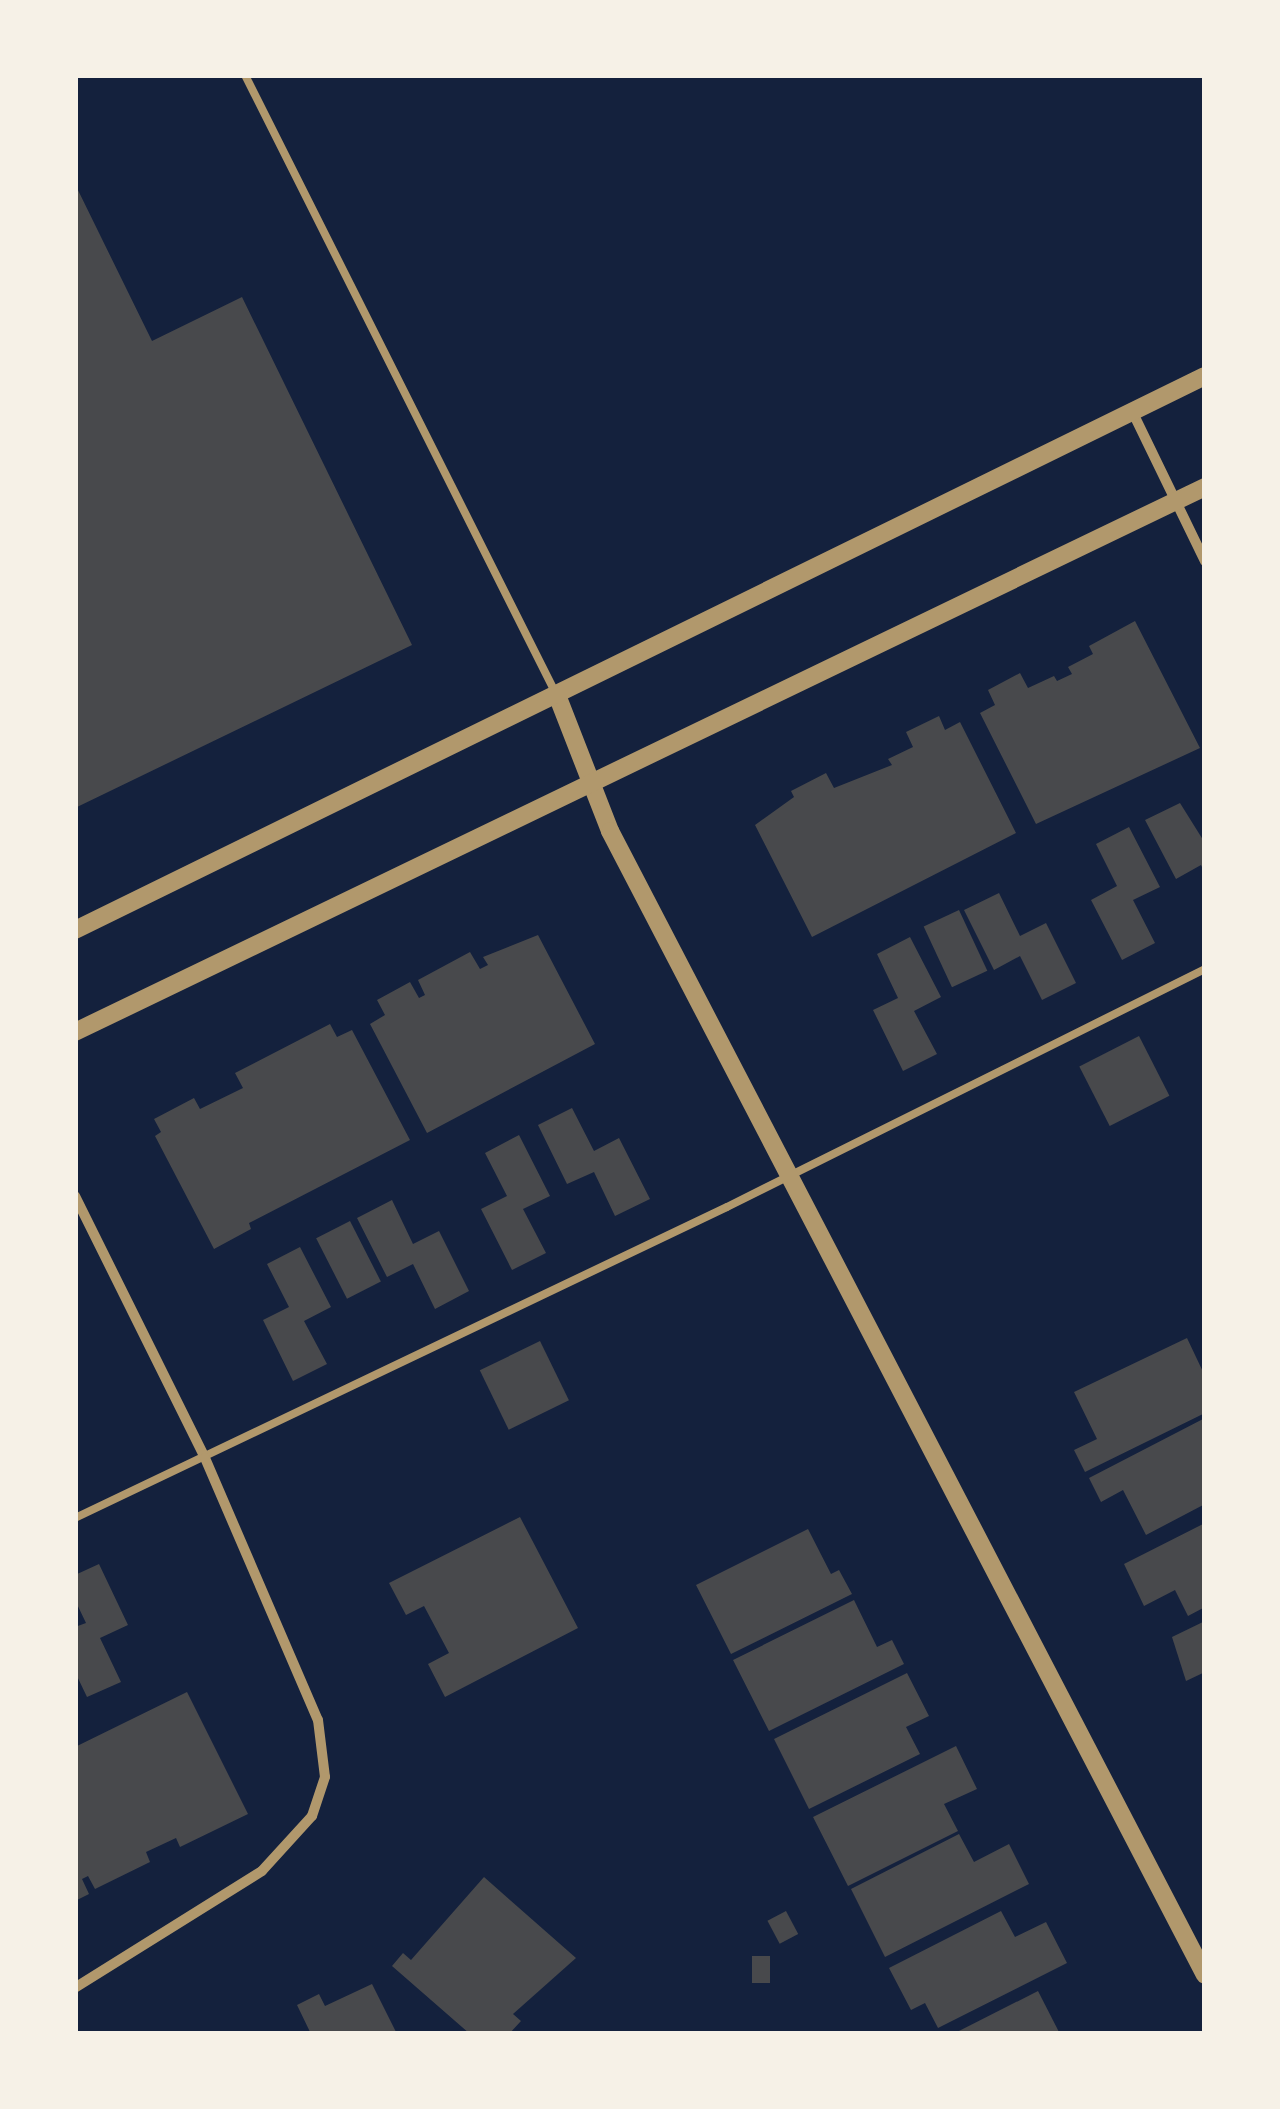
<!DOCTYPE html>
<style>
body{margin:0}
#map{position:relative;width:1280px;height:2109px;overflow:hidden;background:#14213d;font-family:"Roboto Serif",serif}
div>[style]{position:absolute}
.building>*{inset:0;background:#48494c;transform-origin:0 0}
.service>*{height:8px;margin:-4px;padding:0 4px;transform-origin:4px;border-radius:4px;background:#b1986c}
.minor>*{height:10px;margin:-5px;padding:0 5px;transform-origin:5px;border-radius:5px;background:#b1986c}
.tertiary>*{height:18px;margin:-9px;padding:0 9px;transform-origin:9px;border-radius:9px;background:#b1986c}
span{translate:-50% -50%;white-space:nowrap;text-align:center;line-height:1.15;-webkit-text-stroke:8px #f6f1e7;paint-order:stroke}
.frame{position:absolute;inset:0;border:78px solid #f6f1e7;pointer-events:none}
</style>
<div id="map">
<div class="building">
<div style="clip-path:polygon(75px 184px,152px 341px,242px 297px,412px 645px,75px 808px)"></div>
<div style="clip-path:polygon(1135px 621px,1200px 748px,1036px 824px,980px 713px,995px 705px,988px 690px,1020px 673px,1028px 688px,1054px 676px,1057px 681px,1072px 674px,1068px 667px,1093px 654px,1089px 646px)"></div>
<div style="clip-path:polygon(939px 716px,945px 730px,960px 722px,1016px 833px,812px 937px,755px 825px,794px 797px,791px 791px,826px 773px,834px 788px,892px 765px,888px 759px,913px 747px,906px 732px)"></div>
<div style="clip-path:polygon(1180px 803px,1205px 843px,1205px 873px,1201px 865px,1176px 879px,1145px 820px)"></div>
<div style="clip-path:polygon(1129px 827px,1160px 887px,1133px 900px,1155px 943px,1122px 960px,1091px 900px,1117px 886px,1096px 844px)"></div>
<div style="clip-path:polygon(999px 893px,1020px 936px,1046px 923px,1076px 983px,1042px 1000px,1020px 956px,994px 970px,964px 910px)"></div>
<div style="left:959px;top:910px;width:67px;height:39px;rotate:65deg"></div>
<div style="clip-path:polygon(538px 935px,595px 1044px,427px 1133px,370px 1024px,385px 1015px,377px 1000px,410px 982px,419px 998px,425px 995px,418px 980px,470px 952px,480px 969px,488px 965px,483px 957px)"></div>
<div style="clip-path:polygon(910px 937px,941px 997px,914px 1011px,937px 1054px,903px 1071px,873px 1010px,898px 998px,877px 954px)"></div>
<div style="clip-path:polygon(330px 1024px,337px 1037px,352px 1030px,410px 1140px,249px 1223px,251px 1229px,214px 1249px,155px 1136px,161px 1132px,154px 1119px,194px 1098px,200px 1109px,243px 1088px,235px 1073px)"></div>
<div style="left:1139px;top:1036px;width:67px;height:67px;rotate:63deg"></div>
<div style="clip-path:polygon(572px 1108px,594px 1151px,619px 1138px,650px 1199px,615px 1216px,594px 1172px,567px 1184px,538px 1125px)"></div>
<div style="clip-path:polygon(519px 1135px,550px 1196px,523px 1209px,546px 1253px,512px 1270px,481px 1209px,507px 1196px,485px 1153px)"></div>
<div style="clip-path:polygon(392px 1200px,413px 1244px,439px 1231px,469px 1291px,435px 1309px,413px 1264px,387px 1277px,357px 1218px)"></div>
<div style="left:350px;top:1221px;width:68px;height:38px;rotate:63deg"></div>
<div style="clip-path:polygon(300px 1247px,331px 1307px,304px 1321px,327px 1364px,293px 1381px,263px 1320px,289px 1307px,267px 1264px)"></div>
<div style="clip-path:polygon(1187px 1338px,1205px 1376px,1205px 1413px,1085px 1472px,1074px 1450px,1097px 1439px,1074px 1392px)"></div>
<div style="left:540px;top:1341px;width:66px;height:67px;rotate:64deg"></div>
<div style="clip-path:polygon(1203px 1419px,1205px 1504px,1146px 1535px,1123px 1490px,1101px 1502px,1089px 1478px)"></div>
<div style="clip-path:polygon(520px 1517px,578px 1628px,445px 1697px,428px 1664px,449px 1653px,424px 1606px,406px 1615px,389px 1583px)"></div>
<div style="clip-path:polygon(1205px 1523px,1205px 1607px,1188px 1616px,1175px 1590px,1144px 1606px,1124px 1564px)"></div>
<div style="clip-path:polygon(808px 1529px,831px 1574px,839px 1570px,852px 1594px,731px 1654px,696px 1585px)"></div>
<div style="clip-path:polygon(99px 1564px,128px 1625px,100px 1638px,121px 1682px,87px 1697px,75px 1672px,75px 1627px,86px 1623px,75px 1600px,75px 1575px)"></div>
<div style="clip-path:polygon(854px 1600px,877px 1647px,892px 1640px,904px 1664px,769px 1731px,733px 1660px)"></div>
<div style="clip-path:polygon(1205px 1621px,1205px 1672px,1186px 1681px,1172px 1637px)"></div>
<div style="clip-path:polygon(907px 1673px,929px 1716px,906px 1727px,920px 1754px,809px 1809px,774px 1739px)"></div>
<div style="clip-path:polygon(187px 1692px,248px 1814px,180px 1847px,176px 1838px,146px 1852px,150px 1862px,95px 1889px,88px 1876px,82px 1879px,89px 1894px,75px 1901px,75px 1747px)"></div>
<div style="clip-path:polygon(956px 1746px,977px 1789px,944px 1804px,958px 1831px,848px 1886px,813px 1817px)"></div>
<div style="clip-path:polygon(959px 1834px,974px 1862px,1009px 1844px,1029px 1884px,885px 1957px,851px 1889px)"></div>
<div style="clip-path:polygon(484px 1877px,576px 1958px,513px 2014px,521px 2021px,509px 2034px,470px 2034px,392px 1966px,403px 1953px,411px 1960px)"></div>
<div style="left:786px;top:1911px;width:26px;height:21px;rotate:62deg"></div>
<div style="clip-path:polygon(1001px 1911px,1015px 1937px,1046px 1922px,1067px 1963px,938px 2028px,925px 2003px,911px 2010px,889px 1968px)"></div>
<div style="left:752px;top:1956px;width:18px;height:27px"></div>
<div style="clip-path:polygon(372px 1984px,397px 2034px,311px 2034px,297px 2005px,319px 1994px,325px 2006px)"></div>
<div style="clip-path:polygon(1038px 1991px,1060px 2034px,953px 2034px)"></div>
</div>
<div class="service">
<div style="left:245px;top:75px;width:690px;rotate:63.32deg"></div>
<div style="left:75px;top:1518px;width:722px;rotate:-25.5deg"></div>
<div style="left:727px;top:1207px;width:534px;rotate:-26.47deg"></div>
</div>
<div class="minor">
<div style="left:1133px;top:413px;width:165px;rotate:64.1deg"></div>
<div style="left:75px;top:1196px;width:292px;rotate:63.6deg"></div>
<div style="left:205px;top:1458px;width:285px;rotate:66.7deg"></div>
<div style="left:318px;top:1720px;width:57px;rotate:83deg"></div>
<div style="left:325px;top:1777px;width:41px;rotate:108.4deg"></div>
<div style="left:312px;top:1816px;width:74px;rotate:132.3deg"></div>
<div style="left:262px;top:1871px;width:221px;rotate:148deg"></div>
</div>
<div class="tertiary">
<div style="left:557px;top:695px;width:146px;rotate:68.7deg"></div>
<div style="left:610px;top:831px;width:1289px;rotate:62.52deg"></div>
<div style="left:75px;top:930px;width:1258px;rotate:-26.12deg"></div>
<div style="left:75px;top:1032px;width:1255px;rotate:-25.75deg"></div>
</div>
<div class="frame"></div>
</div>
